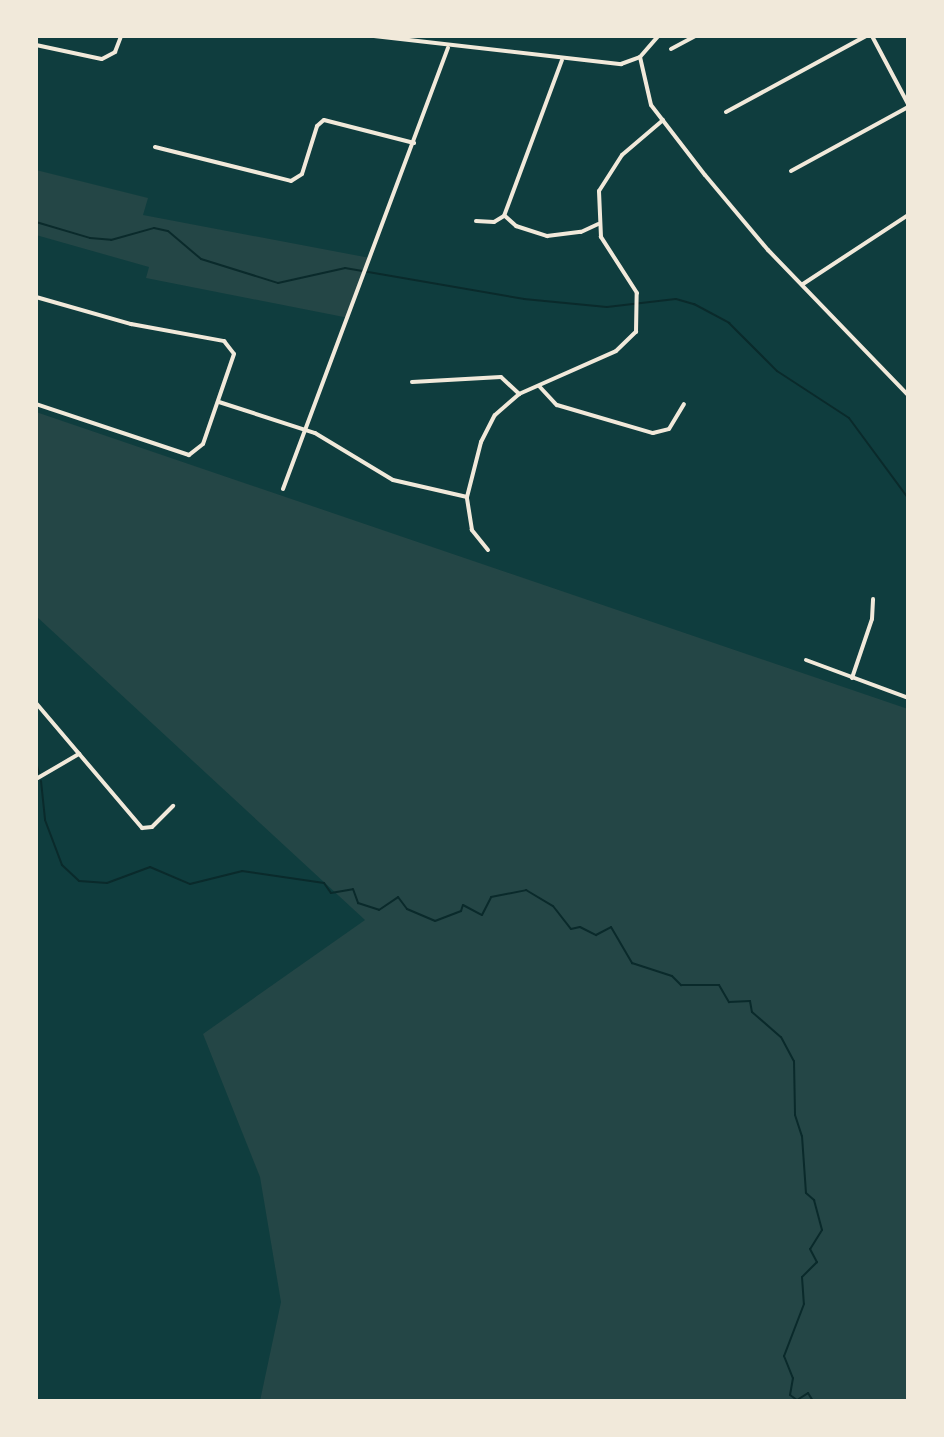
<!DOCTYPE html>
<style>
body{margin:0}
#map{position:relative;width:944px;height:1437px;overflow:hidden;background:#0f3d3e;font-family:Georgia,serif}
div>[style]{position:absolute}
.green>*{inset:0;background:#244646}
.stream>*{height:2px;margin:-1px;padding:0 1px;transform-origin:1px;border-radius:1px;background:#0a2a2b}
.minor>*{height:4px;margin:-2px;padding:0 2px;transform-origin:2px;border-radius:2px;background:#f1e9da}
span{translate:-50% -50%;white-space:nowrap;text-align:center;line-height:1.15;-webkit-text-stroke:6px #f1e9da;paint-order:stroke}
.frame{position:absolute;inset:0;border:38px solid #f1e9da;pointer-events:none}
</style>
<div id="map">
<div class="green">
<div style="clip-path:polygon(36px 170px,148px 198px,143px 215px,370px 258px,349px 318px,146px 278px,149px 267px,36px 235px)"></div>
<div style="clip-path:polygon(36px 412px,908px 709px,908px 1401px,260px 1401px,281px 1302px,260px 1177px,203px 1034px,365px 920px,36px 616px)"></div>
</div>
<div class="stream">
<div style="left:36px;top:222px;width:56px;rotate:16.5deg"></div>
<div style="left:90px;top:238px;width:21px;rotate:5deg"></div>
<div style="left:111px;top:240px;width:45px;rotate:-15.6deg"></div>
<div style="left:154px;top:228px;width:14px;rotate:12deg"></div>
<div style="left:168px;top:231px;width:43px;rotate:40.3deg"></div>
<div style="left:201px;top:259px;width:81px;rotate:17.3deg"></div>
<div style="left:278px;top:283px;width:69px;rotate:-12.6deg"></div>
<div style="left:345px;top:268px;width:182px;rotate:9.8deg"></div>
<div style="left:524px;top:299px;width:83px;rotate:5.5deg"></div>
<div style="left:607px;top:307px;width:69px;rotate:-6.6deg"></div>
<div style="left:676px;top:299px;width:19px;rotate:16deg"></div>
<div style="left:694px;top:304px;width:40px;rotate:28deg"></div>
<div style="left:729px;top:323px;width:68px;rotate:45deg"></div>
<div style="left:777px;top:371px;width:86px;rotate:33.1deg"></div>
<div style="left:849px;top:418px;width:99px;rotate:53.6deg"></div>
<div style="left:36px;top:762px;width:11px;rotate:75deg"></div>
<div style="left:41px;top:781px;width:39px;rotate:84deg"></div>
<div style="left:45px;top:820px;width:48px;rotate:69.3deg"></div>
<div style="left:62px;top:865px;width:23px;rotate:43deg"></div>
<div style="left:79px;top:881px;width:28px;rotate:4deg"></div>
<div style="left:107px;top:883px;width:46px;rotate:-20.4deg"></div>
<div style="left:150px;top:867px;width:43px;rotate:23deg"></div>
<div style="left:190px;top:884px;width:54px;rotate:-14deg"></div>
<div style="left:242px;top:871px;width:83px;rotate:8.3deg"></div>
<div style="left:324px;top:883px;width:12px;rotate:55deg"></div>
<div style="left:331px;top:893px;width:22px;rotate:-10deg"></div>
<div style="left:353px;top:889px;width:15px;rotate:70deg"></div>
<div style="left:358px;top:903px;width:22px;rotate:18deg"></div>
<div style="left:379px;top:910px;width:23px;rotate:-34deg"></div>
<div style="left:398px;top:897px;width:15px;rotate:53deg"></div>
<div style="left:407px;top:909px;width:30px;rotate:23deg"></div>
<div style="left:435px;top:921px;width:28px;rotate:-21deg"></div>
<div style="left:461px;top:911px;width:6px;rotate:-72deg"></div>
<div style="left:463px;top:905px;width:21px;rotate:28deg"></div>
<div style="left:482px;top:915px;width:20px;rotate:-63deg"></div>
<div style="left:491px;top:897px;width:36px;rotate:-11deg"></div>
<div style="left:526px;top:890px;width:31px;rotate:31deg"></div>
<div style="left:553px;top:906px;width:29px;rotate:52deg"></div>
<div style="left:571px;top:929px;width:9px;rotate:-13deg"></div>
<div style="left:580px;top:927px;width:18px;rotate:27deg"></div>
<div style="left:596px;top:935px;width:17px;rotate:-28deg"></div>
<div style="left:611px;top:927px;width:42px;rotate:59.7deg"></div>
<div style="left:632px;top:963px;width:42px;rotate:18deg"></div>
<div style="left:672px;top:976px;width:13px;rotate:45deg"></div>
<div style="left:681px;top:985px;width:38px"></div>
<div style="left:719px;top:985px;width:20px;rotate:60deg"></div>
<div style="left:729px;top:1002px;width:21px;rotate:-3deg"></div>
<div style="left:750px;top:1001px;width:11px;rotate:80deg"></div>
<div style="left:752px;top:1012px;width:38px;rotate:41deg"></div>
<div style="left:781px;top:1037px;width:27px;rotate:62deg"></div>
<div style="left:794px;top:1061px;width:54px;rotate:88.9deg"></div>
<div style="left:795px;top:1115px;width:22px;rotate:72deg"></div>
<div style="left:802px;top:1136px;width:57px;rotate:86deg"></div>
<div style="left:806px;top:1193px;width:11px;rotate:41deg"></div>
<div style="left:814px;top:1200px;width:31px;rotate:75deg"></div>
<div style="left:822px;top:1230px;width:22px;rotate:122deg"></div>
<div style="left:810px;top:1249px;width:15px;rotate:62deg"></div>
<div style="left:817px;top:1262px;width:21px;rotate:135deg"></div>
<div style="left:802px;top:1277px;width:27px;rotate:86deg"></div>
<div style="left:804px;top:1304px;width:56px;rotate:111deg"></div>
<div style="left:784px;top:1356px;width:24px;rotate:68deg"></div>
<div style="left:793px;top:1378px;width:17px;rotate:100deg"></div>
<div style="left:790px;top:1395px;width:9px;rotate:36deg"></div>
<div style="left:797px;top:1400px;width:13px;rotate:-32deg"></div>
<div style="left:808px;top:1393px;width:9px;rotate:58deg"></div>
</div>
<div class="minor">
<div style="left:374px;top:36px;width:249px;rotate:6.5deg"></div>
<div style="left:621px;top:64px;width:20px;rotate:-20deg"></div>
<div style="left:640px;top:57px;width:28px;rotate:-49deg"></div>
<div style="left:872px;top:36px;width:77px;rotate:62.1deg"></div>
<div style="left:36px;top:45px;width:67px;rotate:12deg"></div>
<div style="left:102px;top:59px;width:15px;rotate:-28deg"></div>
<div style="left:115px;top:52px;width:17px;rotate:-69deg"></div>
<div style="left:671px;top:49px;width:27px;rotate:-28deg"></div>
<div style="left:640px;top:57px;width:49px;rotate:77.1deg"></div>
<div style="left:651px;top:105px;width:88px;rotate:52.4deg"></div>
<div style="left:705px;top:175px;width:98px;rotate:50deg"></div>
<div style="left:768px;top:250px;width:202px;rotate:46deg"></div>
<div style="left:726px;top:112px;width:159px;rotate:-28.5deg"></div>
<div style="left:155px;top:147px;width:140px;rotate:14deg"></div>
<div style="left:291px;top:181px;width:13px;rotate:-32deg"></div>
<div style="left:302px;top:174px;width:50px;rotate:-72.6deg"></div>
<div style="left:317px;top:126px;width:9px;rotate:-41deg"></div>
<div style="left:324px;top:120px;width:93px;rotate:14.3deg"></div>
<div style="left:791px;top:171px;width:133px;rotate:-28.7deg"></div>
<div style="left:505px;top:216px;width:15px;rotate:42deg"></div>
<div style="left:516px;top:226px;width:33px;rotate:18deg"></div>
<div style="left:547px;top:236px;width:34px;rotate:-7deg"></div>
<div style="left:581px;top:232px;width:19px;rotate:-25deg"></div>
<div style="left:476px;top:221px;width:18px;rotate:3deg"></div>
<div style="left:494px;top:222px;width:12px;rotate:-31deg"></div>
<div style="left:504px;top:216px;width:166px;rotate:-69.6deg"></div>
<div style="left:803px;top:284px;width:126px;rotate:-33.3deg"></div>
<div style="left:36px;top:297px;width:99px;rotate:15.9deg"></div>
<div style="left:131px;top:324px;width:95px;rotate:10.4deg"></div>
<div style="left:224px;top:341px;width:16px;rotate:52deg"></div>
<div style="left:234px;top:354px;width:95px;rotate:109deg"></div>
<div style="left:203px;top:444px;width:18px;rotate:142deg"></div>
<div style="left:189px;top:455px;width:161px;rotate:-161.6deg"></div>
<div style="left:412px;top:382px;width:89px;rotate:-3.2deg"></div>
<div style="left:501px;top:377px;width:25px;rotate:43deg"></div>
<div style="left:539px;top:386px;width:26px;rotate:47deg"></div>
<div style="left:557px;top:405px;width:100px;rotate:16.3deg"></div>
<div style="left:653px;top:433px;width:16px;rotate:-14deg"></div>
<div style="left:669px;top:429px;width:29px;rotate:-59deg"></div>
<div style="left:219px;top:402px;width:101px;rotate:17.9deg"></div>
<div style="left:315px;top:433px;width:91px;rotate:31.1deg"></div>
<div style="left:393px;top:480px;width:76px;rotate:12.9deg"></div>
<div style="left:283px;top:489px;width:471px;rotate:-69.5deg"></div>
<div style="left:488px;top:550px;width:26px;rotate:-129deg"></div>
<div style="left:472px;top:530px;width:33px;rotate:-99deg"></div>
<div style="left:467px;top:497px;width:57px;rotate:-75.7deg"></div>
<div style="left:481px;top:442px;width:30px;rotate:-63deg"></div>
<div style="left:495px;top:415px;width:32px;rotate:-41deg"></div>
<div style="left:519px;top:394px;width:106px;rotate:-23.9deg"></div>
<div style="left:616px;top:351px;width:28px;rotate:-44deg"></div>
<div style="left:636px;top:332px;width:39px;rotate:-89deg"></div>
<div style="left:637px;top:293px;width:67px;rotate:-122.7deg"></div>
<div style="left:601px;top:237px;width:46px;rotate:-92.5deg"></div>
<div style="left:599px;top:191px;width:43px;rotate:-57.4deg"></div>
<div style="left:622px;top:155px;width:54px;rotate:-40.5deg"></div>
<div style="left:806px;top:660px;width:109px;rotate:20.4deg"></div>
<div style="left:852px;top:678px;width:62px;rotate:-71.3deg"></div>
<div style="left:872px;top:619px;width:20px;rotate:-87deg"></div>
<div style="left:36px;top:703px;width:164px;rotate:49.7deg"></div>
<div style="left:142px;top:828px;width:10px;rotate:-6deg"></div>
<div style="left:152px;top:827px;width:30px;rotate:-45deg"></div>
<div style="left:36px;top:779px;width:50px;rotate:-30.2deg"></div>
</div>
<div class="frame"></div>
</div>
